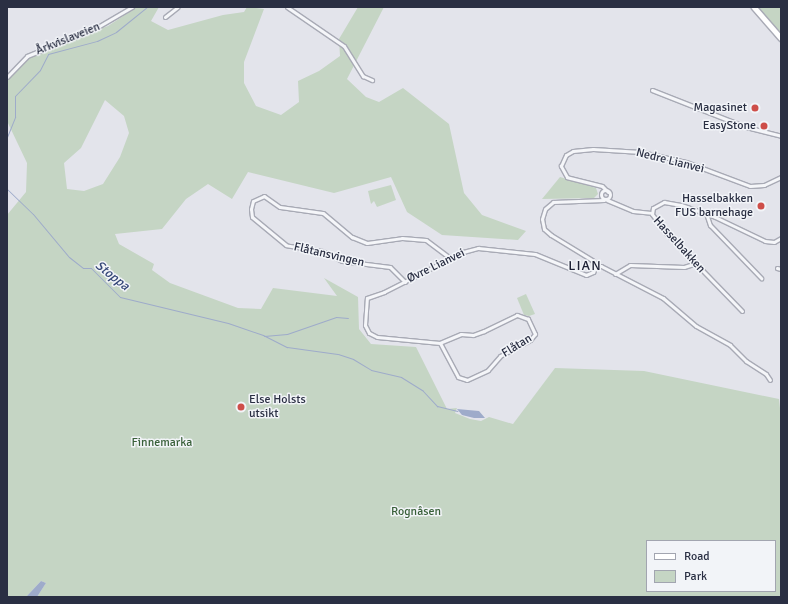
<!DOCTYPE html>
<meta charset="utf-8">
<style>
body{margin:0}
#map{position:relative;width:788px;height:604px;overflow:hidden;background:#e3e4eb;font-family:Signika,sans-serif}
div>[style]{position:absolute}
.green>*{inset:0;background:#c5d5c4}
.water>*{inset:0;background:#9eabca}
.stream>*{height:1px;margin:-0.5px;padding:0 0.5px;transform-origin:0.5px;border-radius:0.5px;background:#9eabca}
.roads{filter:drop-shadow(1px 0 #a8aab5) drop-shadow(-1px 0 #a8aab5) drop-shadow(0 1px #a8aab5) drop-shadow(0 -1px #a8aab5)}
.street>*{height:3px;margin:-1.5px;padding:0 1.5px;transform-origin:1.5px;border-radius:1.5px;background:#f5f6f9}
.street>.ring{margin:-1.5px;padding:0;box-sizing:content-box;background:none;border:3px solid #f5f6f9;border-radius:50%}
.secondary>*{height:4.5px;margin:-2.25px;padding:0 2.25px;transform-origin:2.25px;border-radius:2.25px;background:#fff}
.dots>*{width:11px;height:11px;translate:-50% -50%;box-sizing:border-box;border:2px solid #f2f4f8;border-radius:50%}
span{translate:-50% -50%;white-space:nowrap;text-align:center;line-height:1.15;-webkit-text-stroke:3px #f2f4f8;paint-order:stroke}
.street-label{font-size:12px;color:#2a2f43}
.poi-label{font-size:12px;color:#2a2f43}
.right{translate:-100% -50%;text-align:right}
.left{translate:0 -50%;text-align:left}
.park-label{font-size:12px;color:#385f38}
.water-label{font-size:13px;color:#344677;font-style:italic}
.quarter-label{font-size:14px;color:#1d2034;letter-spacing:1px}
.frame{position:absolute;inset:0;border:8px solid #2a2f43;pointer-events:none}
.legend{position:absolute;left:646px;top:540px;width:130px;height:52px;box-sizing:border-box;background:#f2f4f8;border:1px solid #a2a5b0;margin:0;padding:5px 7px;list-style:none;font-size:12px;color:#2a2f43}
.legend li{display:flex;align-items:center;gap:8px;height:20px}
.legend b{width:20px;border:1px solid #a2a5b0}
</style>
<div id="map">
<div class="green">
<div style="clip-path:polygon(evenodd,137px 7px,159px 7px,151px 21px,168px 30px,223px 15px,244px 12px,247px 7px,264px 9px,244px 62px,244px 83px,256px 106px,281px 115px,299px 102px,298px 81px,319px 71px,340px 56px,339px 39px,358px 7px,384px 7px,347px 79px,366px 97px,379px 102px,403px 88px,449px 124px,464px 193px,482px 215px,526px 231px,518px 240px,442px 235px,407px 212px,391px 177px,334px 193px,248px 172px,232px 199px,208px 184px,186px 199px,162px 229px,115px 234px,119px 244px,154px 264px,152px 270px,170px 283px,238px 308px,261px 309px,273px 288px,337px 296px,324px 278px,358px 297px,359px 329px,371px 344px,416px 347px,447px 409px,457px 408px,455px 413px,470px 419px,481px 421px,489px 417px,513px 424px,555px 368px,644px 371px,779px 399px,781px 417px,781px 597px,37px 597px,46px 583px,41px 581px,26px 597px,7px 597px,7px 215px,26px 192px,27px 163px,7px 121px,7px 82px,10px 75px,25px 60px,43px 50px,108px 26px,137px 7px,105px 100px,124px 116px,129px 133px,120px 157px,103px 184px,84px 191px,67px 189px,64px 163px,81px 148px,105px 100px,137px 7px,647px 541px,775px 541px,775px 591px,647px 591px,647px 541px)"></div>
<div style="clip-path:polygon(757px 7px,781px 7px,781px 33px)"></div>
<div style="clip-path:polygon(560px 177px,596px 188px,598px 194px,594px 198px,542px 199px)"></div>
<div style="clip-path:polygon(391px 185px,396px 200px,377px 207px,374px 201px,371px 204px,368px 191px)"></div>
<div style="clip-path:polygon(526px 294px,535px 314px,529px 316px,524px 315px,517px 298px)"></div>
</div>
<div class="water">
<div style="clip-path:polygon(457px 409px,479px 411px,485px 418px,474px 418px,462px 415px)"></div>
<div style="clip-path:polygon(41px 581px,46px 583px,37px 597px,26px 597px)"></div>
</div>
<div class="stream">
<div style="left:7px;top:137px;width:22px;rotate:-68deg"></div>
<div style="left:15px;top:117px;width:21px;rotate:-90deg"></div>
<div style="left:15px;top:96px;width:36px;rotate:-46deg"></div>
<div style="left:40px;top:70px;width:18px;rotate:-63deg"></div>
<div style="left:48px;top:54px;width:51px;rotate:-14.9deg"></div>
<div style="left:97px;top:41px;width:21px;rotate:-25deg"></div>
<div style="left:116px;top:32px;width:40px;rotate:-39deg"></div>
<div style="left:7px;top:189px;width:36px;rotate:44deg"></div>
<div style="left:33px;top:214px;width:56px;rotate:50.1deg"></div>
<div style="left:69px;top:257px;width:18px;rotate:38deg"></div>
<div style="left:83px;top:268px;width:8px"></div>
<div style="left:91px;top:268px;width:41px;rotate:45deg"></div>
<div style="left:120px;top:297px;width:111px;rotate:13.5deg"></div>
<div style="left:228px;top:323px;width:37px;rotate:19deg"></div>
<div style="left:263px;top:335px;width:27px;rotate:27deg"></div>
<div style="left:287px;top:347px;width:51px;rotate:7.8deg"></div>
<div style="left:338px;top:354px;width:16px;rotate:18deg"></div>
<div style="left:353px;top:359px;width:21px;rotate:31deg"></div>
<div style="left:371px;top:370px;width:31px;rotate:13deg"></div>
<div style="left:401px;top:377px;width:26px;rotate:32deg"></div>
<div style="left:423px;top:391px;width:21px;rotate:47deg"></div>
<div style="left:437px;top:406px;width:21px;rotate:14deg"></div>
<div style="left:264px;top:336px;width:23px;rotate:-5deg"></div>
<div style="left:287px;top:334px;width:52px;rotate:-19.1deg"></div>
<div style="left:336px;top:317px;width:12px;rotate:5deg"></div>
</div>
<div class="roads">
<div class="street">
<div style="left:287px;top:7px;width:69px;rotate:34.4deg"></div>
<div style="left:344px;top:46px;width:36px;rotate:58deg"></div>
<div style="left:363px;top:76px;width:10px;rotate:24deg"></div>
<div style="left:165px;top:17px;width:16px;rotate:-38deg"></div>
<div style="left:7px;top:77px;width:29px;rotate:-46deg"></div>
<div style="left:27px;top:56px;width:74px;rotate:-22.1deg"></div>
<div style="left:96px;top:28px;width:42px;rotate:-30.3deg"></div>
<div style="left:652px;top:90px;width:101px;rotate:21.5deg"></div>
<div style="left:746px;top:127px;width:36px;rotate:14deg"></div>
<div class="ring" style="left:601.5px;top:190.5px;width:6px;height:6px"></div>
<div style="left:608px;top:192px;width:8px;rotate:-135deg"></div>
<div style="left:602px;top:186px;width:36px;rotate:-166deg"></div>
<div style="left:567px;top:177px;width:13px;rotate:-119deg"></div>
<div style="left:561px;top:166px;width:12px;rotate:-66deg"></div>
<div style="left:566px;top:155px;width:8px;rotate:-30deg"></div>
<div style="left:573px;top:151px;width:20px;rotate:-6deg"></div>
<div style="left:593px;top:149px;width:48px;rotate:3.6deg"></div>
<div style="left:641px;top:152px;width:46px;rotate:12.5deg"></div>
<div style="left:686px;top:162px;width:68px;rotate:20.6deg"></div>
<div style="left:750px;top:186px;width:14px;rotate:-4deg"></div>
<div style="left:764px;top:185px;width:19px;rotate:-25deg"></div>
<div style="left:607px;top:200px;width:28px;rotate:23deg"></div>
<div style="left:633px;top:211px;width:18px;rotate:6deg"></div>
<div style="left:706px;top:213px;width:13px;rotate:72deg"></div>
<div style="left:710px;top:225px;width:74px;rotate:46.1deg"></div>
<div style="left:596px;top:266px;width:5px"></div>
<div style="left:601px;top:266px;width:70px;rotate:27.3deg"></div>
<div style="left:663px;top:298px;width:43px;rotate:40.3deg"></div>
<div style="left:696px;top:326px;width:39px;rotate:29deg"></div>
<div style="left:730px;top:345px;width:23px;rotate:45deg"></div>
<div style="left:746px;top:361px;width:24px;rotate:33deg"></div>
<div style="left:766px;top:374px;width:7px;rotate:56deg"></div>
<div style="left:596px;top:266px;width:7px;rotate:-124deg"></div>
<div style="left:592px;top:260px;width:48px;rotate:-148.6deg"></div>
<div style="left:551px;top:235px;width:9px;rotate:-139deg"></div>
<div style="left:544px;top:229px;width:10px;rotate:-101deg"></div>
<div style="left:542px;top:219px;width:10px;rotate:-73deg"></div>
<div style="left:545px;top:209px;width:11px;rotate:-41deg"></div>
<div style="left:553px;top:202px;width:51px;rotate:-2.2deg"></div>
<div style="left:777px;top:268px;width:4px;rotate:14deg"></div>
<div style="left:615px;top:274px;width:17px;rotate:-31deg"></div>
<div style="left:630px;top:265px;width:54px;rotate:2.1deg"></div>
<div style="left:684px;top:267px;width:13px;rotate:-18deg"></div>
<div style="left:405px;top:282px;width:21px;rotate:-135deg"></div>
<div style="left:390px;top:267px;width:48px;rotate:-172.9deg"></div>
<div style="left:342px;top:261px;width:22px;rotate:-153deg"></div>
<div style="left:322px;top:251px;width:36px;rotate:-171deg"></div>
<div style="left:286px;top:245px;width:44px;rotate:-140.5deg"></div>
<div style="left:252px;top:217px;width:8px;rotate:-97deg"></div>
<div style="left:251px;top:209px;width:8px;rotate:-76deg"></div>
<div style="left:253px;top:201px;width:12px;rotate:-24deg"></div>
<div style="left:264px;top:196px;width:19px;rotate:35deg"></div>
<div style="left:280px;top:207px;width:43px;rotate:7.9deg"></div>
<div style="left:323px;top:213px;width:38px;rotate:40deg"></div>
<div style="left:352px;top:237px;width:16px;rotate:22deg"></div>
<div style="left:367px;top:243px;width:35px;rotate:-8deg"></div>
<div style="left:402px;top:238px;width:24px;rotate:5deg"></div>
<div style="left:426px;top:240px;width:30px;rotate:37deg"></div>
<div style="left:742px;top:311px;width:107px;rotate:-134.2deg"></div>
<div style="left:667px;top:234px;width:25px;rotate:-127deg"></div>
<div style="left:652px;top:214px;width:6px;rotate:-81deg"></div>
<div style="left:653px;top:208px;width:13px;rotate:-29deg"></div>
<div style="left:664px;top:202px;width:17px;rotate:10deg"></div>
<div style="left:681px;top:205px;width:36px;rotate:19deg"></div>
<div style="left:715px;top:217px;width:55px;rotate:25.6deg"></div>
<div style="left:765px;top:241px;width:9px;rotate:6deg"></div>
<div style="left:774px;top:242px;width:8px;rotate:-30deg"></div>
<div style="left:440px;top:343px;width:38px;rotate:62deg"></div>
<div style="left:458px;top:377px;width:9px;rotate:18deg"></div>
<div style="left:467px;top:380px;width:23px;rotate:-25deg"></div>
<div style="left:488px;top:370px;width:18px;rotate:-49deg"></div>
<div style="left:500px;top:356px;width:34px;rotate:-28deg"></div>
<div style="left:530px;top:340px;width:8px;rotate:-50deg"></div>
<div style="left:535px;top:334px;width:17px;rotate:-115deg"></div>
<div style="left:528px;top:319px;width:12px;rotate:-160deg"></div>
<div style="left:517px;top:315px;width:37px;rotate:154deg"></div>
<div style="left:484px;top:331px;width:12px;rotate:160deg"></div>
<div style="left:473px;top:335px;width:12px;rotate:-175deg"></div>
<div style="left:461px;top:334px;width:23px;rotate:157deg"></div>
<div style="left:440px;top:343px;width:63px;rotate:-174.6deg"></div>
<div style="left:377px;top:337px;width:9px;rotate:-153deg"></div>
<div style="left:369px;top:333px;width:9px;rotate:-117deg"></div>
<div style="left:365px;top:325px;width:27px;rotate:-86deg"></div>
<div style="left:367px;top:298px;width:18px;rotate:-19deg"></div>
<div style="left:384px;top:292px;width:89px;rotate:-26.9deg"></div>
<div style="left:463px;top:252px;width:16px;rotate:-15deg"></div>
<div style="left:478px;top:248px;width:57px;rotate:6deg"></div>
<div style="left:535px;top:254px;width:55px;rotate:22.4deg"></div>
<div style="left:586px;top:275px;width:8px;rotate:-23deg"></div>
<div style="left:593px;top:272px;width:7px;rotate:-63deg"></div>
</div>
<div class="secondary">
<div style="left:754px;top:7px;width:41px;rotate:48.9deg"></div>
</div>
</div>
<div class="dots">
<div style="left:755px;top:108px;background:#ce4e49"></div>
<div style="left:764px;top:126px;background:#ce4e49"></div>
<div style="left:761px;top:206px;background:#ce4e49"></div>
<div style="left:241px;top:407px;background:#ce4e49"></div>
</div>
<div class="street-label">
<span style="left:68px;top:39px;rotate:-22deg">Årkvislaveien</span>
<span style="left:670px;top:161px;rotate:14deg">Nedre Lianvei</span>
<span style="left:679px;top:245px;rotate:48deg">Hasselbakken</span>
<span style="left:329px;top:255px;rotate:13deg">Flåtansvingen</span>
<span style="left:436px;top:266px;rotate:-26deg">Øvre Lianvei</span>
<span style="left:517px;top:346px;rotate:-32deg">Flåtan</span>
</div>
<div class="poi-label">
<span class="right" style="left:747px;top:108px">Magasinet</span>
<span class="right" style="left:756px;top:126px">EasyStone</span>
<span class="right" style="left:753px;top:206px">Hasselbakken<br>FUS barnehage</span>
<span class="left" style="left:249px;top:407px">Else Holsts<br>utsikt</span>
</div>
<div class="park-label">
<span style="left:162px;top:443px">Finnemarka</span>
<span style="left:416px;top:512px">Rognåsen</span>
</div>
<div class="water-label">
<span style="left:112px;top:276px;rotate:38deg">Stoppa</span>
</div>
<div class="quarter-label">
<span style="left:585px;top:266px">LIAN</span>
</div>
<div class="frame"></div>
<ul class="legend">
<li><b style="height:5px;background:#fff"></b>Road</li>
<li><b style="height:11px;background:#c5d5c4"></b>Park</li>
</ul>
</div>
